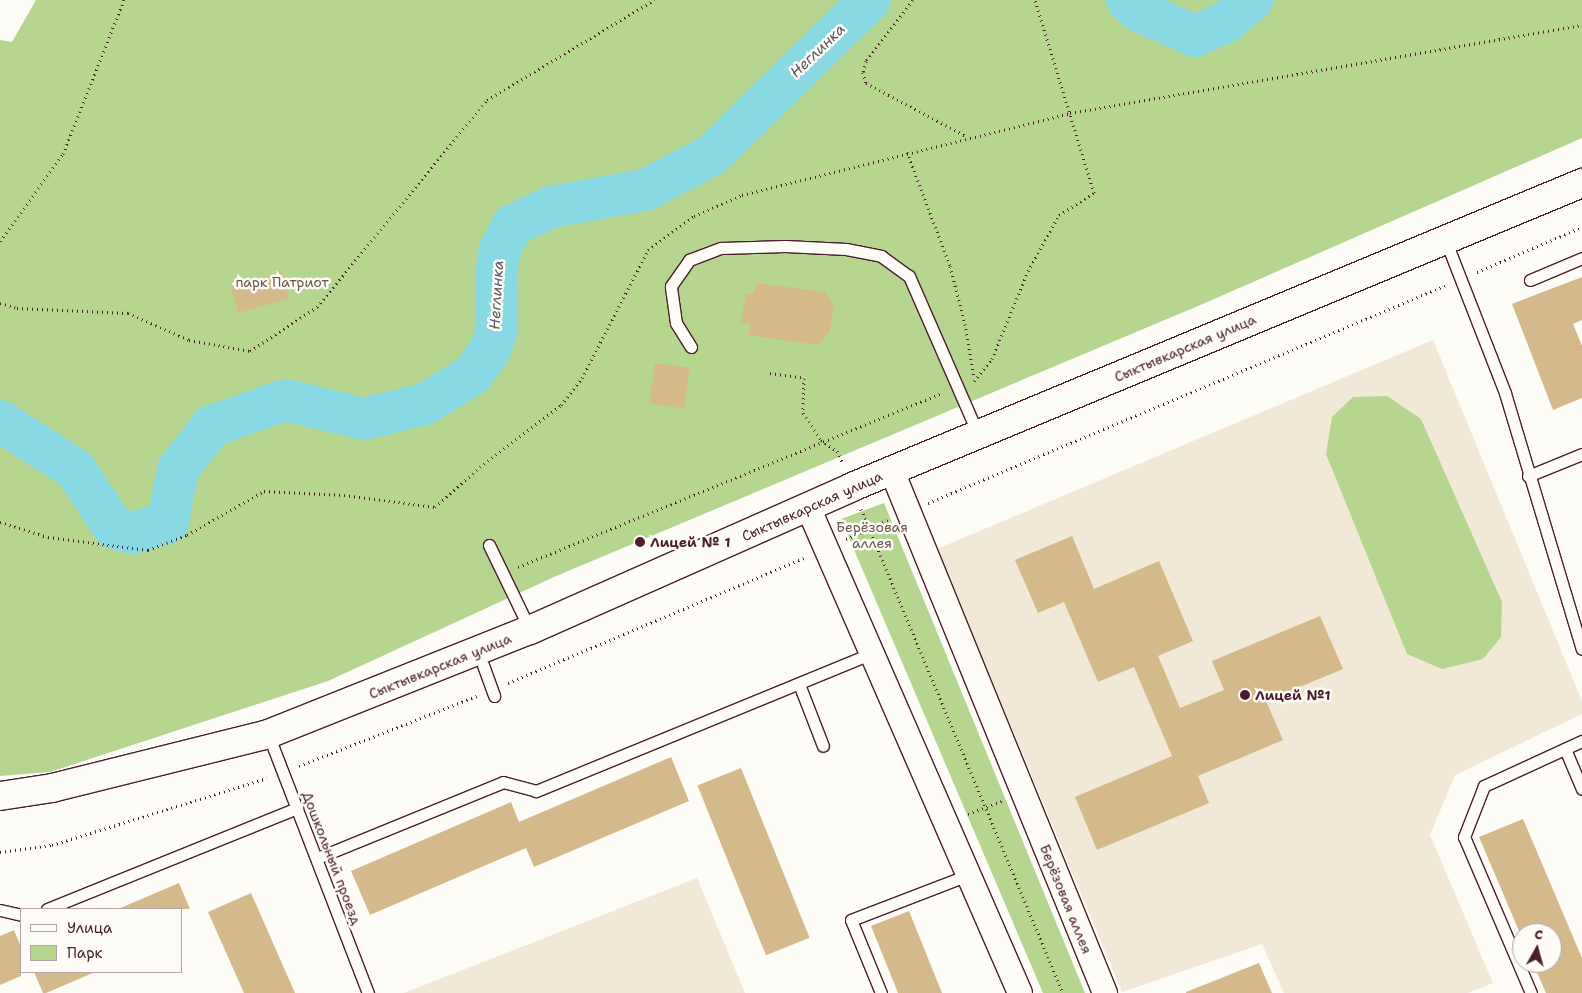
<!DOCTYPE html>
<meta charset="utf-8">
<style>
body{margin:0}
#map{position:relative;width:1582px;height:993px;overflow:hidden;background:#fdfcf7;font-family:"Shantell Sans",sans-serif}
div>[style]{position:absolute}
.built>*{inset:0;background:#f1e8d6}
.green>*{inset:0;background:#b6d58e}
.river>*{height:42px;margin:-21px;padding:0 21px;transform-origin:21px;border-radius:21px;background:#88d9e3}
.building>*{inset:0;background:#d4ba8a;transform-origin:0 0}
.path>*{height:3px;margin-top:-1.5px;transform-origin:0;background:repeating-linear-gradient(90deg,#4a1f2b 0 1px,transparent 0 5px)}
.roads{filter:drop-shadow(1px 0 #4a1f2b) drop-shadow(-1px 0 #4a1f2b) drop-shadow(0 1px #4a1f2b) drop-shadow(0 -1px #4a1f2b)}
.service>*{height:11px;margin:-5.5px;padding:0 5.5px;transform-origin:5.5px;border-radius:5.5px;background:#fdfcf7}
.minor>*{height:24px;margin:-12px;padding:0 12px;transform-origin:12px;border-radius:12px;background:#fdfcf7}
.tertiary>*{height:28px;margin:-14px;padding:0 14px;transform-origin:14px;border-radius:14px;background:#fdfcf7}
.dots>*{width:14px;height:14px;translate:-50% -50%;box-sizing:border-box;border:2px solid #fdfcf7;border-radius:50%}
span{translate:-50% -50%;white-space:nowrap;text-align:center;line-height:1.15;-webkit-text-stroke:5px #fdfcf7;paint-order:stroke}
.park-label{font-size:14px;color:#6a5649}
.street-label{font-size:14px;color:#4a1f2b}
.poi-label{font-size:14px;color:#4a1f2b;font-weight:700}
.left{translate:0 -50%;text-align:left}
.water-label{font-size:15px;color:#5d5762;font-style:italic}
.legend{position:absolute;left:20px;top:908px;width:162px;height:65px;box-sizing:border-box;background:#fdfcf7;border:1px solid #b5a4a5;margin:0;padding:6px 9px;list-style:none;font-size:15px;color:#4a1f2b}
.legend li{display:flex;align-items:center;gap:10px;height:25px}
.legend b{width:25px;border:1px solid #b5a4a5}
.north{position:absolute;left:1512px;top:923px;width:50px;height:50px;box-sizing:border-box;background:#fdfcf7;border:1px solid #b5a4a5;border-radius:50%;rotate:7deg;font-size:14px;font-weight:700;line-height:20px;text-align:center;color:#4a1f2b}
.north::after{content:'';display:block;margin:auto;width:18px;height:22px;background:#4a1f2b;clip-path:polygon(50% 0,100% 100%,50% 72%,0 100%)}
</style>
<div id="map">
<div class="built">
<div style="clip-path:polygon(1433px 340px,1582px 701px,1582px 714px,1455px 775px,1430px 835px,1493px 983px,1468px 993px,1284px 993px,1262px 944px,1122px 992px,937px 549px)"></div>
<div style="clip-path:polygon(697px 878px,745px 993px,404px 993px)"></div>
</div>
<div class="green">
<div style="clip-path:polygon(36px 0,1582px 0,1582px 138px,1198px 306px,554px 577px,328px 681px,50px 772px,0 776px,0 40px,12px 42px)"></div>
<div style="clip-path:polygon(1387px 396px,1421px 419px,1502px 602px,1501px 637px,1483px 659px,1442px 669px,1407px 654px,1326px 454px,1332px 417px,1353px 397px)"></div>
<div style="clip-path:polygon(884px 503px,1085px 993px,1043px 993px,841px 519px)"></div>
</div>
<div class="river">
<div style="left:1127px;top:0;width:16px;rotate:43deg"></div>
<div style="left:1139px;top:11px;width:61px;rotate:24.1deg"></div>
<div style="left:1195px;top:36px;width:35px;rotate:-25deg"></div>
<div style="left:1227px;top:21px;width:33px;rotate:-40deg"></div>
<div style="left:0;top:421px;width:89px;rotate:32.6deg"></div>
<div style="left:75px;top:469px;width:71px;rotate:56.5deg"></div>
<div style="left:114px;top:528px;width:20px;rotate:15deg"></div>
<div style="left:133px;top:533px;width:37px;rotate:-17deg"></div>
<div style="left:168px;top:522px;width:54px;rotate:-79.3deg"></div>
<div style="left:178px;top:469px;width:55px;rotate:-51.7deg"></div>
<div style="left:212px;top:426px;width:77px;rotate:-19.6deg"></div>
<div style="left:285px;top:400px;width:81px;rotate:13.5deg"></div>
<div style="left:364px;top:419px;width:63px;rotate:-13.8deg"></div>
<div style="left:425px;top:404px;width:55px;rotate:-31.7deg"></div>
<div style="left:472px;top:375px;width:29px;rotate:-54deg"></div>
<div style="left:489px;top:352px;width:23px;rotate:-70deg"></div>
<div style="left:497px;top:330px;width:58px;rotate:-91deg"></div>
<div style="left:496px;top:272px;width:23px;rotate:-80deg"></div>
<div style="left:500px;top:249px;width:27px;rotate:-62deg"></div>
<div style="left:513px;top:225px;width:42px;rotate:-25.3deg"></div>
<div style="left:551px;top:207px;width:96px;rotate:-10.3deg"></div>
<div style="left:645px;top:190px;width:76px;rotate:-27.6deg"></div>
<div style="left:712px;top:155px;width:221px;rotate:-44.5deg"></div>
</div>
<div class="building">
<div style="left:282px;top:272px;width:28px;height:53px;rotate:75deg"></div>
<div style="clip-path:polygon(1582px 277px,1582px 320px,1573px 324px,1582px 346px,1582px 398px,1553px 410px,1512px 304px)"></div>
<div style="clip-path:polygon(756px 283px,825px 292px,834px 305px,830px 332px,817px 345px,748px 335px,750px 324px,741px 323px,746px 293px,754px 294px)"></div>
<div style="left:655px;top:363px;width:35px;height:41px;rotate:8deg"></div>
<div style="clip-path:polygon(1072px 536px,1094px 589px,1159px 561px,1193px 641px,1158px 656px,1180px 708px,1224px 690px,1212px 661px,1320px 616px,1343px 669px,1266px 701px,1283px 740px,1198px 776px,1209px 803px,1097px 850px,1075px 797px,1172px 756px,1134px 667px,1098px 682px,1064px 602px,1038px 613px,1015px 560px)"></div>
<div style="clip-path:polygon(671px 757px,689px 801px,534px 867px,526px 848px,370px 915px,351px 871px,511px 802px,519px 822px)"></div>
<div style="left:741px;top:768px;width:183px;height:47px;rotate:68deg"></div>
<div style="clip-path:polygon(1523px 819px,1582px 958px,1582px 993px,1546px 993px,1533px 963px,1552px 963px,1552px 933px,1522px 933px,1522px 938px,1479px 837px)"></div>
<div style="clip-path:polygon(179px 883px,190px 909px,118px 909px)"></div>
<div style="clip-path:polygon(251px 893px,295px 993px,244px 993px,208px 912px)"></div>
<div style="clip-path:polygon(909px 911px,942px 993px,898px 993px,871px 926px)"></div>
<div style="clip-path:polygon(14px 930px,21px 947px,21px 976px,0 985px,0 936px)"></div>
<div style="clip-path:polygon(1259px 963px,1272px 993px,1186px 993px,1186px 992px)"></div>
<div style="clip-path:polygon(34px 972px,95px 972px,46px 993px,43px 993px)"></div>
</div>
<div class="path">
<div style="left:913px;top:0;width:77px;rotate:127.6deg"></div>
<div style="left:866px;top:61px;width:11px;rotate:105deg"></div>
<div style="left:863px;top:72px;width:11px;rotate:75deg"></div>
<div style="left:866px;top:83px;width:115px;rotate:27.9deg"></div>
<div style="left:907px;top:152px;width:122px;rotate:69.3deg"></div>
<div style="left:950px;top:266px;width:60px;rotate:75.5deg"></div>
<div style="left:965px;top:324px;width:55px;rotate:80.5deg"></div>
<div style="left:0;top:241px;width:107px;rotate:-54.1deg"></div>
<div style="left:63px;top:154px;width:166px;rotate:-68.4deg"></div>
<div style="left:1477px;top:272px;width:114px;rotate:-23.2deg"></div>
<div style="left:0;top:303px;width:18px;rotate:16deg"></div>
<div style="left:17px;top:308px;width:111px;rotate:2.6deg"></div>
<div style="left:128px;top:313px;width:67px;rotate:23.9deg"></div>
<div style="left:189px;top:340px;width:62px;rotate:10.2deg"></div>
<div style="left:250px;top:351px;width:80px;rotate:-33.3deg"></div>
<div style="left:317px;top:307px;width:268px;rotate:-50.6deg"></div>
<div style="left:487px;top:100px;width:195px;rotate:-30.9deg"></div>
<div style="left:770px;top:373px;width:34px;rotate:8deg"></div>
<div style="left:804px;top:378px;width:35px;rotate:92deg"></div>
<div style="left:803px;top:413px;width:32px;rotate:56deg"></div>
<div style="left:821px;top:440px;width:19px;rotate:35deg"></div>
<div style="left:837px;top:451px;width:14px;rotate:65deg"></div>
<div style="left:974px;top:381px;width:28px;rotate:-51deg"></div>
<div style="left:992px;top:359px;width:95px;rotate:-67.8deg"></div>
<div style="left:1028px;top:271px;width:64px;rotate:-61deg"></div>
<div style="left:1059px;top:215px;width:41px;rotate:-32.2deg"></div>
<div style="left:1094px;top:193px;width:202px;rotate:-107deg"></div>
<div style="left:928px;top:503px;width:562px;rotate:-22.82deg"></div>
<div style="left:861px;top:509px;width:524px;rotate:67.35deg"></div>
<div style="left:0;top:522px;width:50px;rotate:17.4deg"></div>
<div style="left:48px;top:537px;width:101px;rotate:7.4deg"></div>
<div style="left:148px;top:550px;width:42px;rotate:-21deg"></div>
<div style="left:187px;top:535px;width:89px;rotate:-29.7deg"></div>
<div style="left:264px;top:491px;width:80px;rotate:2.9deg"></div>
<div style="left:344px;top:495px;width:92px;rotate:7.5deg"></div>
<div style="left:435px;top:507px;width:60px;rotate:-41.6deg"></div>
<div style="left:480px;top:467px;width:102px;rotate:-37.4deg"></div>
<div style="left:561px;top:405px;width:34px;rotate:-52deg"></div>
<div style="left:582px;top:378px;width:144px;rotate:-62.7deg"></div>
<div style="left:648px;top:250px;width:57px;rotate:-36.5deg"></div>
<div style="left:694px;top:216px;width:52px;rotate:-23.6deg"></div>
<div style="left:742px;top:195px;width:338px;rotate:-14deg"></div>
<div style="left:1070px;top:113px;width:520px;rotate:-9.75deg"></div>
<div style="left:846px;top:539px;width:46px;rotate:-24.3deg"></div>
<div style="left:518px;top:567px;width:458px;rotate:-22.3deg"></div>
<div style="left:508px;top:683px;width:324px;rotate:-22.9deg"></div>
<div style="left:299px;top:766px;width:191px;rotate:-21.5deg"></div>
<div style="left:968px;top:814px;width:36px;rotate:-21deg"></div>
<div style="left:0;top:852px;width:52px;rotate:-7.7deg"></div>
<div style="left:52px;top:845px;width:225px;rotate:-17.3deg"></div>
</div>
<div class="roads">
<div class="service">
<div style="left:1445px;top:239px;width:165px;rotate:68.7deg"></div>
<div style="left:1505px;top:393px;width:267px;rotate:73.3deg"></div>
<div style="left:1530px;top:280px;width:56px;rotate:-22.9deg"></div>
<div style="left:691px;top:347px;width:28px;rotate:-122deg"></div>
<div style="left:676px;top:323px;width:37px;rotate:-98deg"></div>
<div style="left:671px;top:286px;width:32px;rotate:-55deg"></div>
<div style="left:689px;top:260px;width:34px;rotate:-21deg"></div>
<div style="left:721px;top:248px;width:64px;rotate:-1.8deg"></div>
<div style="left:785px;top:246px;width:61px;rotate:2.8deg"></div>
<div style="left:846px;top:249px;width:36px;rotate:11deg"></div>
<div style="left:881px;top:256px;width:34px;rotate:36deg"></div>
<div style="left:909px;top:276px;width:172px;rotate:66.4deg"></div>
<div style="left:1528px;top:476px;width:58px;rotate:-22.2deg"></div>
<div style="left:489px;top:545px;width:94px;rotate:64.2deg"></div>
<div style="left:483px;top:665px;width:33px;rotate:70deg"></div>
<div style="left:799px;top:684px;width:66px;rotate:68.8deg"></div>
<div style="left:268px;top:734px;width:278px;rotate:68.9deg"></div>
<div style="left:1565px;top:749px;width:43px;rotate:67deg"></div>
<div style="left:317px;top:858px;width:201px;rotate:-22.2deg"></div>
<div style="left:503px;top:782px;width:34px;rotate:15deg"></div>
<div style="left:536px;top:791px;width:363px;rotate:-22.3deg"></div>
<div style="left:47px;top:909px;width:270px;rotate:-22deg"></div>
<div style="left:0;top:910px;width:22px;rotate:13deg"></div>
<div style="left:881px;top:993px;width:79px;rotate:-112.3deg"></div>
<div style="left:851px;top:920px;width:125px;rotate:-21deg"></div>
<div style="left:1531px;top:993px;width:170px;rotate:-113.2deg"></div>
<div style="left:1464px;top:837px;width:55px;rotate:-68.6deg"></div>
<div style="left:1484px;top:786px;width:108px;rotate:-24.7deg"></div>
</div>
<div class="minor">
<div style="left:892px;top:471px;width:564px;rotate:67.8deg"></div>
<div style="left:808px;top:507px;width:530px;rotate:66.43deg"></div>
</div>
<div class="tertiary">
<div style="left:0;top:796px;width:53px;rotate:-8.7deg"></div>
<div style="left:52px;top:788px;width:223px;rotate:-14deg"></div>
<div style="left:268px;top:734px;width:282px;rotate:-21.7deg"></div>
<div style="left:530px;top:630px;width:352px;rotate:-23.9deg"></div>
<div style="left:852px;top:487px;width:791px;rotate:-22.61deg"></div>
</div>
</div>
<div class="dots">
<div style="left:640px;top:542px;background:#4a1f2b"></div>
<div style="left:1245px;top:695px;background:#4a1f2b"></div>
</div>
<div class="park-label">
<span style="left:282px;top:282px">парк Патриот</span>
<span style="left:872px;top:535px">Берёзовая<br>аллея</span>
</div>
<div class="street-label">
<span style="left:1185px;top:348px;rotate:-23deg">Сыктывкарская улица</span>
<span style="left:812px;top:506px;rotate:-24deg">Сыктывкарская улица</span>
<span style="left:440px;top:666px;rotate:-22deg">Сыктывкарская улица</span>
<span style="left:332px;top:858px;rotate:69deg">Дошкольный проезд</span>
<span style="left:1066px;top:899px;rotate:68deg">Берёзовая аллея</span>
</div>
<div class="poi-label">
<span class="left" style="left:650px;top:542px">Лицей № 1</span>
<span class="left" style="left:1255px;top:695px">Лицей №1</span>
</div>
<div class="water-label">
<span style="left:818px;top:51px;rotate:-44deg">Неглинка</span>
<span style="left:497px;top:295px;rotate:-87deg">Неглинка</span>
</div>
<ul class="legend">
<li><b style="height:6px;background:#fdfcf7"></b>Улица</li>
<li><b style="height:14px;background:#b6d58e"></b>Парк</li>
</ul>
<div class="north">С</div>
</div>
